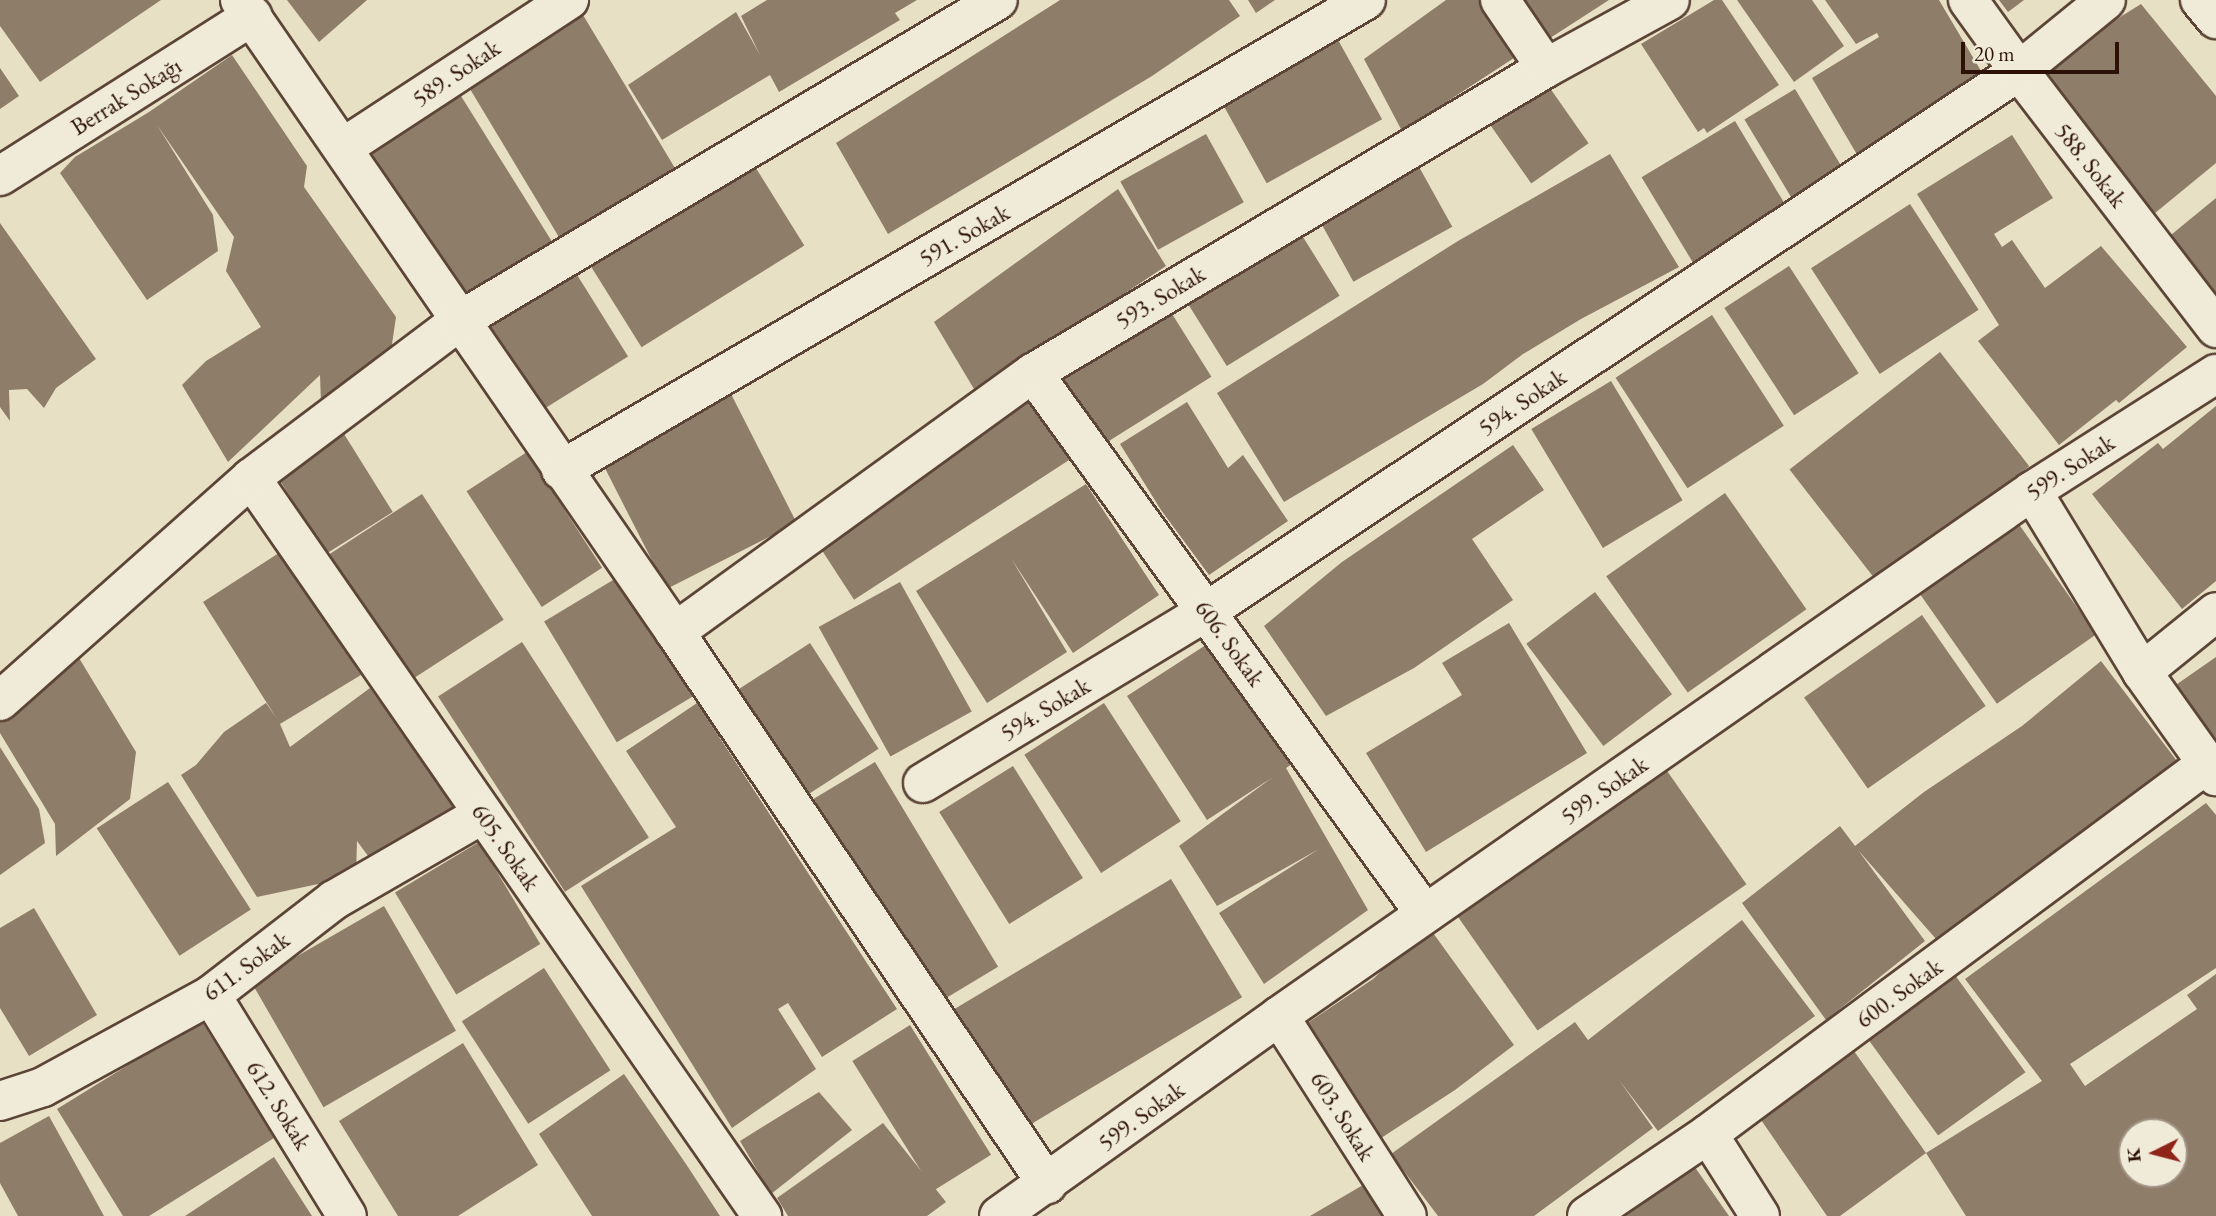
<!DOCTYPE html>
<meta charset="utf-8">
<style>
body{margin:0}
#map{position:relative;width:2216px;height:1216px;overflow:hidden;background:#e8e0c4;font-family:"EB Garamond",serif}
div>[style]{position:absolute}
.building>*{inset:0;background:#8e7d69;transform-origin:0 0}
.roads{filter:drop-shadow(2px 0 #5c4536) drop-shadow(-2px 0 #5c4536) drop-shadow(0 2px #5c4536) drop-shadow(0 -2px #5c4536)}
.minor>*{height:38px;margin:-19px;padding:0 19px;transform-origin:19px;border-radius:19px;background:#f0ebd9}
span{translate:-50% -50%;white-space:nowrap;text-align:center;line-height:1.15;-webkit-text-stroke:5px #f0ebd9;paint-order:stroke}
.street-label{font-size:24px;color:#2d1107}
.north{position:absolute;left:2118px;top:1118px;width:70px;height:70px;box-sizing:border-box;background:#f0ebd9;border:2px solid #a29485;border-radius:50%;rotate:264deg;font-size:19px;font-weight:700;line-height:28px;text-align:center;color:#2d1107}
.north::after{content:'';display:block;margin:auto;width:24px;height:32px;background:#8f2418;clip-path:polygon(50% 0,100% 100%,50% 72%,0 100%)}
.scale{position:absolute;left:1961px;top:42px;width:158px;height:32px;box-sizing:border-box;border:4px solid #2d1107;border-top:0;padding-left:9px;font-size:21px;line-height:24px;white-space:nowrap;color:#2d1107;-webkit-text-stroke:5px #f0ebd9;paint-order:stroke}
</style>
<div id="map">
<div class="building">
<div style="clip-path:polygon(0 0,161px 0,40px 82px,0 26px)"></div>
<div style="clip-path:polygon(287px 0,367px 0,319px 42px)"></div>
<div style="clip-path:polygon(767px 0,917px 0,895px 13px,900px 20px,779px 92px,770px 75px,662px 140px,628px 85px,736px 12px,760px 55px,741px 16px)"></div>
<div style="clip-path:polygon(1060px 0,1229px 0,1240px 16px,1152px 76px,888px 234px,836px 143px)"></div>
<div style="clip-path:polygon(1248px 0,1275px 0,1256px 13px)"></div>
<div style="clip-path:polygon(1446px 0,1480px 0,1517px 56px,1402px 131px,1364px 59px)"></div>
<div style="clip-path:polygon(1522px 0,1609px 0,1547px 40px)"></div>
<div style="clip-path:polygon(1714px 0,1722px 0,1779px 85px,1707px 133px,1704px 128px,1698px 132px,1641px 44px)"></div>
<div style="clip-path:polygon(1737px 0,1812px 0,1844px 46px,1794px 82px)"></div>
<div style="clip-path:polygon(1825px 0,1939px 0,1987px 81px,1859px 158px,1812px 78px,1879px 37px,1877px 33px,1856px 44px)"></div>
<div style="clip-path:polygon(1999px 0,2024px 0,2008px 12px)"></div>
<div style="clip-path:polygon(2141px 4px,2216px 96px,2216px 163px,2149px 218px,2040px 67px)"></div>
<div style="left:580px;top:10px;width:186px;height:135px;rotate:59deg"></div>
<div style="left:1337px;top:38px;width:93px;height:132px;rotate:61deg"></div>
<div style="clip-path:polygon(232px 55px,307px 166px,304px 187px,396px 317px,391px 351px,321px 403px,320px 375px,228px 462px,182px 385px,206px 361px,261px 327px,226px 271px,234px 237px,157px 125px,213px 215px,218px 251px,147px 300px,60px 173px,75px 157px,149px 112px)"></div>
<div style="clip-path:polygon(0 68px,19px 96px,0 109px)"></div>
<div style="left:1545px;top:81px;width:76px;height:70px;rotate:55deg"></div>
<div style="left:1795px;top:89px;width:91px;height:59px;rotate:59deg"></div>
<div style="left:461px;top:96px;width:181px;height:106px;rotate:58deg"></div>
<div style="left:1735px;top:121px;width:104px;height:109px;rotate:59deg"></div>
<div style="left:1206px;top:134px;width:78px;height:98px;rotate:61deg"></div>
<div style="clip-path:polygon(2012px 135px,2053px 198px,1994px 234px,2002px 247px,2012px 240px,2045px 288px,2101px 246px,2187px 347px,2119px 403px,2116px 400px,2059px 445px,1978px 341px,1999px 325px,1917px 194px)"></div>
<div style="clip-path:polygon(1610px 154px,1679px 267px,1581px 319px,1523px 354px,1483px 384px,1284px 502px,1217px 393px,1458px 241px)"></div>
<div style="left:1413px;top:156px;width:81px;height:113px;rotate:61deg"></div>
<div style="left:754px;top:165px;width:95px;height:192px;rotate:58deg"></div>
<div style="clip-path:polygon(1118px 189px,1166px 266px,1038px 351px,974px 389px,934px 322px)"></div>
<div style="clip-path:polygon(2216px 198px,2216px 298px,2166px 239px)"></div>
<div style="left:1910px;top:204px;width:126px;height:118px;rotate:57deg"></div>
<div style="left:1293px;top:221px;width:88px;height:133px;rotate:58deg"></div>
<div style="clip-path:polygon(0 223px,96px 359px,56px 388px,44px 408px,27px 389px,9px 390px,10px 421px,0 407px)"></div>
<div style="left:1789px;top:266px;width:128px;height:77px;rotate:57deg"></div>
<div style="left:574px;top:270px;width:102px;height:104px;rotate:58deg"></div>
<div style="left:1169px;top:309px;width:80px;height:135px;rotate:58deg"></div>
<div style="left:1712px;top:315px;width:132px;height:115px;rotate:57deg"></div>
<div style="left:1940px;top:352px;width:145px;height:191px;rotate:52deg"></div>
<div style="left:1611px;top:381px;width:139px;height:93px;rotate:59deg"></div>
<div style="left:729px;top:390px;width:149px;height:146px;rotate:63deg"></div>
<div style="left:1031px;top:393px;width:77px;height:261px;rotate:57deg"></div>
<div style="clip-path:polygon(1187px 402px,1228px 468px,1243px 455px,1288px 521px,1209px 575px,1161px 510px,1120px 444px)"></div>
<div style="clip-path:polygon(2216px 406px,2216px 581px,2182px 609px,2092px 494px,2158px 443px,2163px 449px)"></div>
<div style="left:344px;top:434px;width:92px;height:79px;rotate:58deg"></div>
<div style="clip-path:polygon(1513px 445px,1544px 490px,1472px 539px,1513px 600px,1414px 668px,1326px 716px,1264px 626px,1342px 562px)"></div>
<div style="left:527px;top:452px;width:138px;height:72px;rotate:57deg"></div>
<div style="clip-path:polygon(1086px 484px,1159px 595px,1073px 653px,1011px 558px,1067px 652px,987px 703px,916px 591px)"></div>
<div style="left:1725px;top:493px;width:142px;height:145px;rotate:55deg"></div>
<div style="left:422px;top:494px;width:150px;height:110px;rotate:57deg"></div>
<div style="left:2018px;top:523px;width:136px;height:121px;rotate:55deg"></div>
<div style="clip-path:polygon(282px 551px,361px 675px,280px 724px,290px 747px,370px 688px,457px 809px,377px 868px,357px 841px,356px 876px,257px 897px,181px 775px,196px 765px,224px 732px,266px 703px,277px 719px,203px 602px)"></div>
<div style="left:623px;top:574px;width:141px;height:92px;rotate:59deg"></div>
<div style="left:900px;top:582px;width:148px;height:93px;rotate:61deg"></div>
<div style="left:1595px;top:592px;width:128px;height:86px;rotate:53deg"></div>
<div style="left:1922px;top:615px;width:111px;height:144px;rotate:55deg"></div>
<div style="clip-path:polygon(1509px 623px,1587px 753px,1426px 852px,1366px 753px,1462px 695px,1442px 663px)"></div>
<div style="clip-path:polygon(1212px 641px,1292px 764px,1286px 768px,1368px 910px,1264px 984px,1219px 913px,1319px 849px,1217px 906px,1179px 846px,1273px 777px,1207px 820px,1127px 696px)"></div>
<div style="left:522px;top:642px;width:233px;height:100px;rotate:57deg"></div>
<div style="left:810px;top:643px;width:126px;height:98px;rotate:57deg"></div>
<div style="clip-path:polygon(2216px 657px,2216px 751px,2170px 689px)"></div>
<div style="clip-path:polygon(79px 658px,136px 752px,130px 799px,56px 856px,55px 824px,0 733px,0 706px)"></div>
<div style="clip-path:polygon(2101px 661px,2180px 765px,1936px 939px,1858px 850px,1925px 941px,1826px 1020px,1742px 903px,1840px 826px,1855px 846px,1924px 792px,2022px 726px)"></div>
<div style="clip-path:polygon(697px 703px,897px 1009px,822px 1057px,788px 1003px,778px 1009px,816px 1069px,732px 1128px,581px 886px,676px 827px,626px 751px)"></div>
<div style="left:1104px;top:703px;width:141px;height:95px;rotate:57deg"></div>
<div style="clip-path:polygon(0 747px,39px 809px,45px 843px,0 875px)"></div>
<div style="left:875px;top:762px;width:239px;height:83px;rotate:59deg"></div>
<div style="left:1013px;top:766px;width:132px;height:87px;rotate:58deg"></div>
<div style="left:1665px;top:768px;width:142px;height:255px;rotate:55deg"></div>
<div style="left:168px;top:782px;width:152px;height:85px;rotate:57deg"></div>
<div style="clip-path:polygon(evenodd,2206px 803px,2216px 815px,2216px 968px,2070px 1064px,2085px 1086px,2197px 1009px,2187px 995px,2216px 974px,2216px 1216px,1966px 1216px,1926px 1153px,1840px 1216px,1827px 1216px,1759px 1117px,1849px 1044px,1926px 1153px,2042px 1081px,1965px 979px,2206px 803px,2132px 1132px,2174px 1132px,2174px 1174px,2132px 1174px,2132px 1132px)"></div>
<div style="left:479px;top:842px;width:119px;height:98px;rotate:59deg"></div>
<div style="left:1171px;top:879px;width:138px;height:257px;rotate:59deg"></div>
<div style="left:384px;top:906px;width:144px;height:153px;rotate:60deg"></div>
<div style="clip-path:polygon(34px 908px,97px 1015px,29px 1056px,0 1008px,0 928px)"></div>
<div style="clip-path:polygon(1742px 920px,1815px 1016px,1658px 1131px,1619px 1080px,1653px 1128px,1534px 1216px,1438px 1216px,1391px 1154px,1575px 1022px,1588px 1040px)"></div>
<div style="clip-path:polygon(1428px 926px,1514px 1045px,1455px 1090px,1378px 1140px,1297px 1030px,1373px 979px)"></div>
<div style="left:544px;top:968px;width:122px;height:98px;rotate:57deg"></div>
<div style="left:1952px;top:971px;width:125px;height:108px;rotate:54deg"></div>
<div style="clip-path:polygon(201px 1020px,274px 1138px,149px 1216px,123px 1216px,57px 1109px)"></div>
<div style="left:910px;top:1025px;width:153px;height:68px;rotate:58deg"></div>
<div style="clip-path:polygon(463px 1043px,538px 1165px,458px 1216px,398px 1216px,339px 1121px)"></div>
<div style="clip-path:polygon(624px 1074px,686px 1164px,720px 1216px,592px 1216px,539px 1134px)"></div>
<div style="clip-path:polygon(819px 1092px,852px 1130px,771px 1194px,740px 1141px)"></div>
<div style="clip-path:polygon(49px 1116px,104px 1216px,18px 1216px,0 1183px,0 1143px)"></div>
<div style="clip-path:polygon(883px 1123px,946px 1202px,927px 1216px,788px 1216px,777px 1198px)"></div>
<div style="clip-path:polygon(274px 1157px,312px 1216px,185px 1216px)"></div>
<div style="clip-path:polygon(1692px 1163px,1729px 1216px,1623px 1216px)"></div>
<div style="clip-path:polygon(1363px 1185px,1386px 1216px,1310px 1216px)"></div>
</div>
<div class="roads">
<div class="minor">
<div style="left:240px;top:0;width:767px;rotate:55.46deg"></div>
<div style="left:675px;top:632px;width:666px;rotate:56.02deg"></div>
<div style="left:1500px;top:0;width:82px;rotate:55.9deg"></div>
<div style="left:1968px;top:0;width:87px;rotate:54.3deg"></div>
<div style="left:2019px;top:71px;width:324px;rotate:52.5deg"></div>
<div style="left:2200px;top:0;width:25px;rotate:50deg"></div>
<div style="left:344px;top:147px;width:269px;rotate:-33.2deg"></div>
<div style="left:0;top:176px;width:299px;rotate:-32.4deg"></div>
<div style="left:1033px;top:373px;width:668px;rotate:54.07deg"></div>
<div style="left:561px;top:470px;width:932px;rotate:-30.28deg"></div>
<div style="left:251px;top:478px;width:898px;rotate:55.3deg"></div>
<div style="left:2032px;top:491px;width:212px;rotate:58.7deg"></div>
<div style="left:2142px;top:672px;width:128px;rotate:54.6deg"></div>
<div style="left:675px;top:632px;width:442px;rotate:-35.9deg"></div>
<div style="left:1033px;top:373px;width:597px;rotate:-30.73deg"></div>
<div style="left:1546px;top:68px;width:141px;rotate:-28.7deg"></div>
<div style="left:2142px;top:672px;width:95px;rotate:-39deg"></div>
<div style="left:0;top:701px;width:336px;rotate:-41.6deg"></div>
<div style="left:251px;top:478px;width:261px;rotate:-37deg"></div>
<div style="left:459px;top:321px;width:627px;rotate:-30.78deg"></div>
<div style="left:923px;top:783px;width:332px;rotate:-31.2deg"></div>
<div style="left:1207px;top:611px;width:975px;rotate:-33.62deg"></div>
<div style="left:2019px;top:71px;width:112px;rotate:-39.2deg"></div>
<div style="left:211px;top:995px;width:259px;rotate:58.4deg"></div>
<div style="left:1279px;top:1016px;width:237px;rotate:57.4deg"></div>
<div style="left:0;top:1101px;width:45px;rotate:-18deg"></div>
<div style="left:43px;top:1087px;width:192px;rotate:-28.7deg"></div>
<div style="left:211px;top:995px;width:155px;rotate:-37.7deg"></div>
<div style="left:334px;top:900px;width:172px;rotate:-30deg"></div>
<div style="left:1708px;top:1134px;width:97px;rotate:57.6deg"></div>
<div style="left:999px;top:1216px;width:344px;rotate:-35.5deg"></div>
<div style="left:1279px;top:1016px;width:918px;rotate:-34.88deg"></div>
<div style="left:2032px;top:491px;width:218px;rotate:-32.5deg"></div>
<div style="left:1587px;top:1216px;width:146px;rotate:-34.1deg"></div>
<div style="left:1708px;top:1134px;width:621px;rotate:-36.56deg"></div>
</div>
</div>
<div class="street-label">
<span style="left:456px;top:73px;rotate:-34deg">589. Sokak</span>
<span style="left:126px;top:96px;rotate:-32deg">Berrak Sokağı</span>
<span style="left:2091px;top:165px;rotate:52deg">588. Sokak</span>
<span style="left:964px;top:235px;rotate:-30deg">591. Sokak</span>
<span style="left:1160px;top:297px;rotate:-31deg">593. Sokak</span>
<span style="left:1522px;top:402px;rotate:-34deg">594. Sokak</span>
<span style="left:2070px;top:467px;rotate:-33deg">599. Sokak</span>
<span style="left:1230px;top:643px;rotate:54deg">606. Sokak</span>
<span style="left:1045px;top:709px;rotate:-31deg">594. Sokak</span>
<span style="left:1604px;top:790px;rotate:-35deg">599. Sokak</span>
<span style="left:506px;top:847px;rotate:55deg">605. Sokak</span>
<span style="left:246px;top:966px;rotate:-36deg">611. Sokak</span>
<span style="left:1899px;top:993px;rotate:-36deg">600. Sokak</span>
<span style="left:279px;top:1105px;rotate:58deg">612. Sokak</span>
<span style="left:1141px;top:1116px;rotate:-36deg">599. Sokak</span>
<span style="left:1343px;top:1116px;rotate:58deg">603. Sokak</span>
</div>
<div class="north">K</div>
<div class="scale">20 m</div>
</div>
